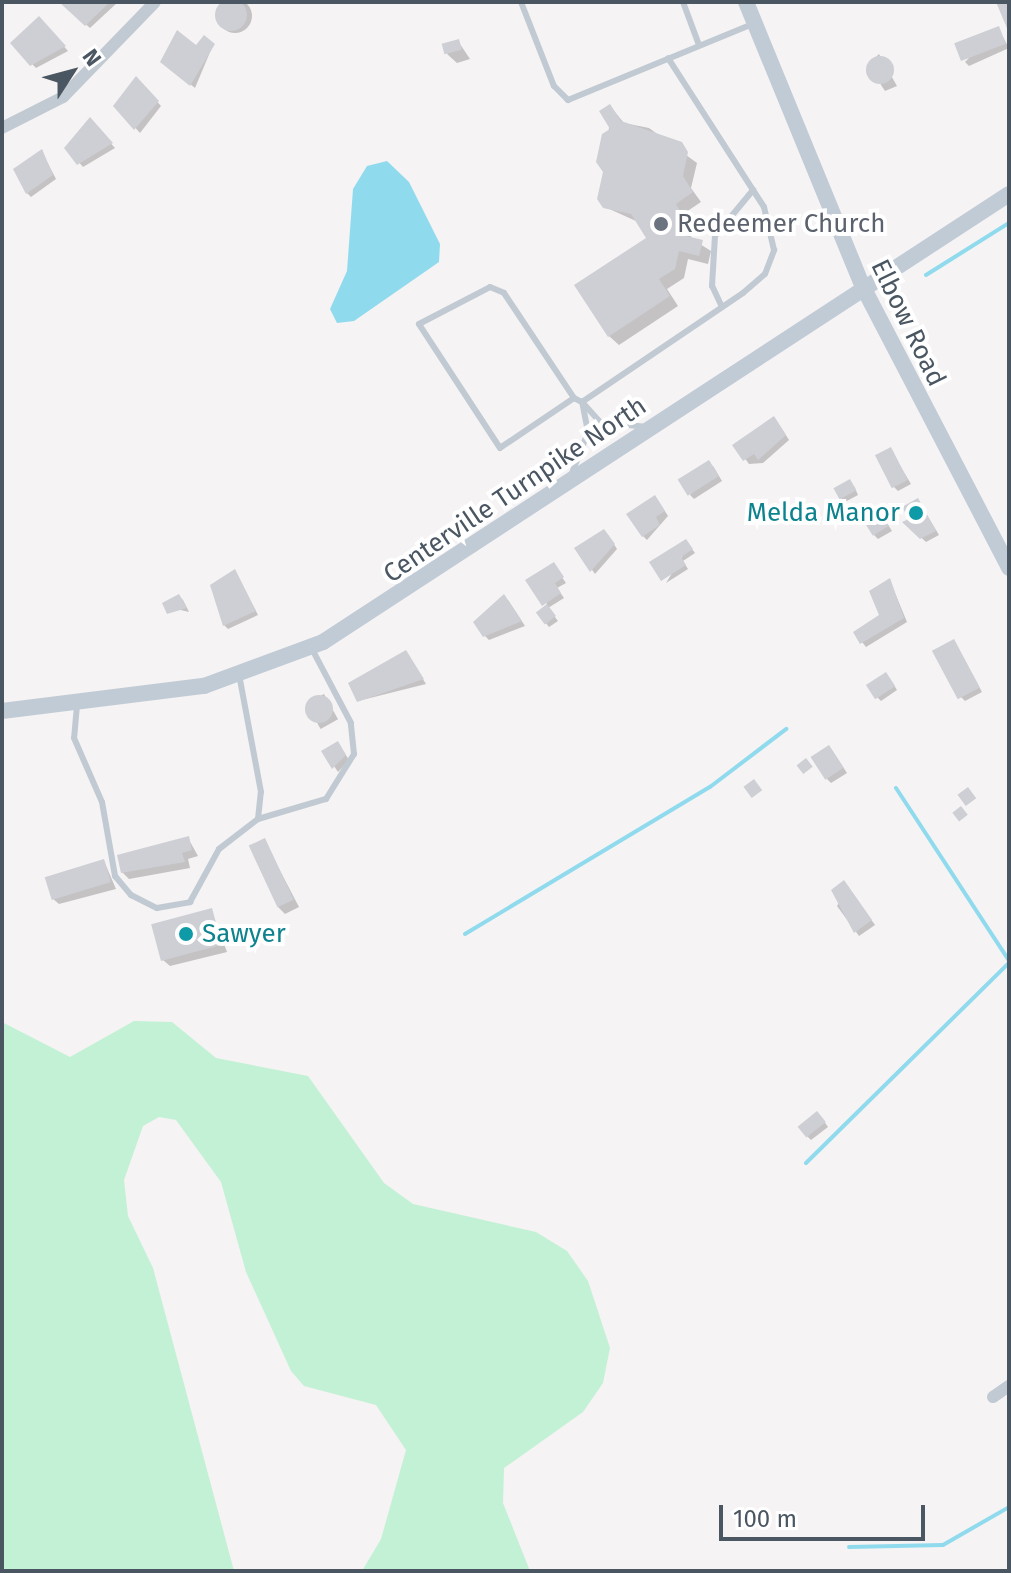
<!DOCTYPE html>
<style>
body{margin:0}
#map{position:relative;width:1011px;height:1573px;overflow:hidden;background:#f5f3f3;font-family:"Fira Sans",sans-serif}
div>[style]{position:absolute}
.green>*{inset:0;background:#c3f1d5}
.water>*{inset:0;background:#90daee}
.shadow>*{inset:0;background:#0003;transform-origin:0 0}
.round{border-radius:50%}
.stream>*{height:4px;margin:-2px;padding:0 2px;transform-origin:2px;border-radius:2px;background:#90daee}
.building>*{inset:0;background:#cdcfd5;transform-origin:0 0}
.lane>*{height:6px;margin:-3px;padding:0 3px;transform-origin:3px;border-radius:3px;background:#c1cad2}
.street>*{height:12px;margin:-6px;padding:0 6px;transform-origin:6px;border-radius:6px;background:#c1cad2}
.secondary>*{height:16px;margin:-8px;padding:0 8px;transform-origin:8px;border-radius:8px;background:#c1cbd6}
.dots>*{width:22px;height:22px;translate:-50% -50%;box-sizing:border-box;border:4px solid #fff;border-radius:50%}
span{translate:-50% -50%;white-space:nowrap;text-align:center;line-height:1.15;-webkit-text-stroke:8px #fff;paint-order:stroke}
.worship-label{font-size:26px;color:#5b616d}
.left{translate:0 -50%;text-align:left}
.street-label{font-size:26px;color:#4a5661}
.culture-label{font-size:26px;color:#0d838f}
.right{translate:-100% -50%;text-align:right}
.frame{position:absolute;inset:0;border:4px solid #4a5661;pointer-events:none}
.north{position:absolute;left:32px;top:32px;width:80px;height:80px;-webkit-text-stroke:6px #fff;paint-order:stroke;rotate:54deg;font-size:22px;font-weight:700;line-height:32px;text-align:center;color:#4a5661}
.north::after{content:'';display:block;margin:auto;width:28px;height:36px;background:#4a5661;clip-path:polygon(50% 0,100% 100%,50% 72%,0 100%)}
.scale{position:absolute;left:719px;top:1505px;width:206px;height:36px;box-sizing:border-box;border:4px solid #4a5661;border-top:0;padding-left:10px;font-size:24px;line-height:28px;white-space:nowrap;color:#4a5661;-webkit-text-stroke:6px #fff;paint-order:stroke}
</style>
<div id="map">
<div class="green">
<div style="clip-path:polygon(134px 1021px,172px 1022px,216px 1058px,308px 1076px,384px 1183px,413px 1204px,536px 1232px,567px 1251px,588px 1281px,610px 1348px,603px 1383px,583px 1412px,504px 1468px,503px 1503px,530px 1571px,362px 1571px,381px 1539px,406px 1450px,376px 1405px,304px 1386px,291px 1371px,246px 1272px,221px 1182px,176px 1120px,159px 1117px,143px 1126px,124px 1180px,128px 1216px,153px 1268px,234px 1571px,2px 1571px,2px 1022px,70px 1057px)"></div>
</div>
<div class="water">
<div style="clip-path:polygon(387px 161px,409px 182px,440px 244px,439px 262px,354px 321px,337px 323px,330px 309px,347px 271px,353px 189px,367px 166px)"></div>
</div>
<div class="shadow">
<div class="round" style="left:218px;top:-1px;width:34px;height:34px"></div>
<div style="clip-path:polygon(118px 2px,90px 28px,62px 3px,63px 2px)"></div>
<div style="clip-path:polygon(39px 19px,68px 51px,36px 68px,12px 43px)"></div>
<div style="clip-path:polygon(998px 28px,1009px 48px,969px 66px,965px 62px)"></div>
<div style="clip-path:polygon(458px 41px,470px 59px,457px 63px,447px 54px)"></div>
<div style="clip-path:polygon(213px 45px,195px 88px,167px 65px,196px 48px)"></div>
<div style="clip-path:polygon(879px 54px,897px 86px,885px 91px,868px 65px)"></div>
<div style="clip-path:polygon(136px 79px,161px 106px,140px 133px,115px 105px)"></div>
<div style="clip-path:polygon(610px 106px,624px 123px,649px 128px,697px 163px,691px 188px,701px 202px,683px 214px,692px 239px,711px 251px,708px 264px,688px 259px,684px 278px,667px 289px,678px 306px,619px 345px,609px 336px,649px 238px,638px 222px,605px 207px)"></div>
<div style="clip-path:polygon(90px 120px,115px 148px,83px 167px,66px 147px)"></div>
<div style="clip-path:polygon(42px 152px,56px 179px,31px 197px,27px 193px)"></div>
<div style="clip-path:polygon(778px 423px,789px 440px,763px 463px,749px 464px,735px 445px)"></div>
<div style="clip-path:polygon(890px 449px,911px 484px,898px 491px,894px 487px)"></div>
<div style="clip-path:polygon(713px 466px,722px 481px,694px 499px,690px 495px)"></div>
<div style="clip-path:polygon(854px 486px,858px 495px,845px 502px,841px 498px)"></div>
<div style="clip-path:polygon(918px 500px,939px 535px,926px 542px,905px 523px)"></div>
<div style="clip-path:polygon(659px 502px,668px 516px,647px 540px,643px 536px)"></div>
<div style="clip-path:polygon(885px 520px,892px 531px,878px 539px,874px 535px)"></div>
<div style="clip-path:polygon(608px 535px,617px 549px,595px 574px,577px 549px)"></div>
<div style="clip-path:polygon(689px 545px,695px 553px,683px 561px,688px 569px,666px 583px)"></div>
<div style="clip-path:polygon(554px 566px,566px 583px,557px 588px,564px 598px,548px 608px,558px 621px,549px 627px,538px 613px,546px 607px)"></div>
<div style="clip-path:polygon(235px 571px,258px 615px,228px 629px,224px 625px)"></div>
<div style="clip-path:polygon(890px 581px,907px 622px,866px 647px,855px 633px,881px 616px)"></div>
<div style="clip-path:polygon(179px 596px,183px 600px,189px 612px,168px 607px)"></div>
<div style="clip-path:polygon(508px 600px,525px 626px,489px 640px,485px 636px)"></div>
<div style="clip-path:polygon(954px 641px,982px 692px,965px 701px,961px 697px)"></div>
<div style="clip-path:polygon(409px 657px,426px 684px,358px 701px)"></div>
<div style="clip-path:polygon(890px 679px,897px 690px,881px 701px,877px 697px)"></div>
<div style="left:324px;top:694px;width:29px;height:20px;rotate:61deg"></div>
<div style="clip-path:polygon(338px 743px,349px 760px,338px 772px,324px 751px)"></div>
<div style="clip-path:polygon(833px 752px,847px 773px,831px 783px,827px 779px)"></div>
<div style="clip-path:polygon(188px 838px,198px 856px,188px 859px,190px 868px,129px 879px,122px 872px)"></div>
<div style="clip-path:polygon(264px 840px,299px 907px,285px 914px,278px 907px)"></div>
<div style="clip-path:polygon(104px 861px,116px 889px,59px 904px,52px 898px)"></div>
<div style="clip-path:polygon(848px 887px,875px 925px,859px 936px,837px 906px)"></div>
<div style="clip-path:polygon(211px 910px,227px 952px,170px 966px,163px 960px)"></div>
<div style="clip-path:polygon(821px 1117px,828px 1127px,811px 1140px,807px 1136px)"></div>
</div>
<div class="stream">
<div style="left:926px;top:275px;width:98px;rotate:-32.1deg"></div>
<div style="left:896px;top:788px;width:207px;rotate:56.8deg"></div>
<div style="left:465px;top:934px;width:286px;rotate:-31deg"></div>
<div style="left:710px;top:787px;width:96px;rotate:-37.3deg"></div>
<div style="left:806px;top:1163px;width:285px;rotate:-44.6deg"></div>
<div style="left:849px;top:1547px;width:94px;rotate:-1.2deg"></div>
<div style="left:943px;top:1545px;width:76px;rotate:-29.9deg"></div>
</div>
<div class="building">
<div class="round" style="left:215px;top:-1px;width:32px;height:32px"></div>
<div style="clip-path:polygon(59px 2px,110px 2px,85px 26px)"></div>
<div style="clip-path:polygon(996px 2px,1009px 2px,1009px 33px)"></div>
<div style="clip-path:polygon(39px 16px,66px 46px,30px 66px,10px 43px)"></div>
<div style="left:999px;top:26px;width:19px;height:48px;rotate:69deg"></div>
<div style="clip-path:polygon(177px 30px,196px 45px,204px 35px,215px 44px,190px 86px,160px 62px)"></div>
<div style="left:459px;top:39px;width:11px;height:18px;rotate:75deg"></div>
<div class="round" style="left:866px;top:56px;width:28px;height:28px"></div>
<div style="clip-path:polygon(136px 76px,159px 101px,134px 130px,113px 106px)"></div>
<div style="clip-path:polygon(610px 104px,621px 121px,682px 142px,688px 152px,683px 176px,693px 192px,676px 204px,685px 219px,682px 235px,703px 240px,699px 256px,679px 251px,675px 269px,659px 279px,670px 296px,608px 337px,574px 285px,646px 238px,631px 214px,603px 208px,597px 199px,603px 172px,596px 162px,602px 134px,610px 129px,599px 111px)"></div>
<div style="clip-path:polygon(90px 117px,113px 143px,77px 165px,64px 148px)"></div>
<div style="clip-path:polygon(42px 149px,53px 175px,26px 194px,13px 169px)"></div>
<div style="clip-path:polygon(774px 416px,786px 435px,758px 460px,754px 454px,743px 461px,732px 445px)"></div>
<div style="left:891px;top:447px;width:37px;height:18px;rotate:63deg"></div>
<div style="left:709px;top:460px;width:19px;height:37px;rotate:58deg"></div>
<div style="left:850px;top:479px;width:13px;height:19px;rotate:61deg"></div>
<div style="clip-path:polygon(655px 495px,665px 511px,656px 517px,660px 525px,642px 537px,626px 514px)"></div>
<div style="clip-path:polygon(918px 498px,936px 531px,920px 539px,902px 522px,909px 519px,902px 507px)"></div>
<div style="left:881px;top:513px;width:15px;height:19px;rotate:58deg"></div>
<div style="clip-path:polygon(604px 529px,615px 544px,590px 572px,574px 548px)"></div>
<div style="clip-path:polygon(686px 539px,693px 549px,681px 557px,686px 565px,661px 581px,649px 562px)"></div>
<div style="clip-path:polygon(554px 562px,564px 577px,555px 583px,561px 593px,542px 606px,525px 580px)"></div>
<div style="clip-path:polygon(235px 569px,256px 611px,223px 626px,210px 585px)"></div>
<div style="clip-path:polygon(890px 578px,904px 618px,860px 644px,853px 632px,879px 615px,869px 591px)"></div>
<div style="clip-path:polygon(179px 594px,187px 608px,167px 614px,162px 603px)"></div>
<div style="clip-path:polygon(504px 594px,522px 621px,483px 637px,473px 622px)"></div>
<div style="left:547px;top:604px;width:15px;height:14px;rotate:53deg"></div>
<div style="left:954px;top:639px;width:55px;height:25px;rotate:62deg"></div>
<div style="clip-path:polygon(406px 650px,424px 679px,357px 702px,348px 683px)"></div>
<div style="left:886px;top:672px;width:17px;height:24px;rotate:57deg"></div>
<div class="round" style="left:305px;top:695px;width:28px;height:28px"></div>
<div style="clip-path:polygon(338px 741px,346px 755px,332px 769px,321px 751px)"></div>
<div style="left:829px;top:745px;width:27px;height:22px;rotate:57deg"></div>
<div style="left:806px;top:758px;width:11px;height:12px;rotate:52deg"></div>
<div style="left:754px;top:779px;width:14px;height:13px;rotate:54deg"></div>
<div style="left:968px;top:787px;width:14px;height:13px;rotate:54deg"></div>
<div style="left:961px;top:806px;width:11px;height:11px;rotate:52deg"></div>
<div style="clip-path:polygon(189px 836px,192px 850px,182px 853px,185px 862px,121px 873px,117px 855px)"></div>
<div style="left:265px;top:838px;width:68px;height:18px;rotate:65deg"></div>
<div style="left:104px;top:859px;width:24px;height:62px;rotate:73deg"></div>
<div style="clip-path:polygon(844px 880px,872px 920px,854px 933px,831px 890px)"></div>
<div style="left:212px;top:908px;width:38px;height:63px;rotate:75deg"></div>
<div style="left:817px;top:1111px;width:14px;height:25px;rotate:51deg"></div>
</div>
<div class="lane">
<div style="left:521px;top:2px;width:90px;rotate:68.6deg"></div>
<div style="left:554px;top:86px;width:20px;rotate:45deg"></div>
<div style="left:568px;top:100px;width:199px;rotate:-22.4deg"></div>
<div style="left:683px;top:2px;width:46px;rotate:69.6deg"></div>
<div style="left:490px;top:287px;width:15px;rotate:23deg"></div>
<div style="left:504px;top:293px;width:126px;rotate:56.3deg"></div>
<div style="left:574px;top:398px;width:89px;rotate:146deg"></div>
<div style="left:500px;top:448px;width:148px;rotate:-123.2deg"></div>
<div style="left:419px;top:324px;width:80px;rotate:-27.5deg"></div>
<div style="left:722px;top:307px;width:23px;rotate:-115deg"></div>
<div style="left:712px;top:286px;width:50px;rotate:-86.6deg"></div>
<div style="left:715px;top:236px;width:60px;rotate:-50.4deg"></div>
<div style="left:574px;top:398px;width:9px;rotate:27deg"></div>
<div style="left:582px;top:402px;width:194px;rotate:-34.1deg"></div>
<div style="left:743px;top:293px;width:29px;rotate:-41deg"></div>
<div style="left:765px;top:274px;width:26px;rotate:-69deg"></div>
<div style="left:774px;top:250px;width:44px;rotate:-103.1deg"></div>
<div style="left:764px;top:207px;width:177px;rotate:-122.8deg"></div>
<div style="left:572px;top:473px;width:44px;rotate:-68.7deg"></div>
<div style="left:588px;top:432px;width:31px;rotate:-101deg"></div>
<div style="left:582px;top:402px;width:27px;rotate:48deg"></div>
<div style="left:600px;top:422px;width:47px;rotate:6.1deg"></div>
<div style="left:77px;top:705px;width:33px;rotate:95deg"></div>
<div style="left:74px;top:738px;width:70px;rotate:66.4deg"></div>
<div style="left:102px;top:802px;width:75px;rotate:80deg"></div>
<div style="left:115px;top:876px;width:25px;rotate:50deg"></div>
<div style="left:131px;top:895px;width:29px;rotate:27deg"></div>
<div style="left:157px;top:908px;width:34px;rotate:-10deg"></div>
<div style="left:190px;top:902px;width:60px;rotate:-61.3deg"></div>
<div style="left:219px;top:849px;width:49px;rotate:-37.6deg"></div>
<div style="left:258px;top:819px;width:27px;rotate:-84deg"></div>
<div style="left:261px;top:792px;width:119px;rotate:-100.6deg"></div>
<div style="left:258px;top:819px;width:71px;rotate:-16.4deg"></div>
<div style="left:326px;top:799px;width:53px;rotate:-58.1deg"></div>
<div style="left:354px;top:754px;width:31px;rotate:-96deg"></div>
<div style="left:351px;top:723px;width:86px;rotate:-117.8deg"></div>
</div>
<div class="street">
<div style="left:2px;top:128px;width:68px;rotate:-26.9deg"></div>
<div style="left:63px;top:97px;width:132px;rotate:-45.9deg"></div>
<div style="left:993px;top:1397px;width:19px;rotate:-35deg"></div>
</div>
<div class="secondary">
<div style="left:746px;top:2px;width:308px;rotate:67.7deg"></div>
<div style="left:863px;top:287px;width:317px;rotate:62.5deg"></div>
<div style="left:2px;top:711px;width:204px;rotate:-7.1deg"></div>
<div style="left:204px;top:686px;width:127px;rotate:-20.3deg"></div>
<div style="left:323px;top:642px;width:819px;rotate:-33.15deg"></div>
</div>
<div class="dots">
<div style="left:661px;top:224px;background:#6b7280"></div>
<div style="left:916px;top:513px;background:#0f9aa8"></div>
<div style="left:186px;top:934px;background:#0f9aa8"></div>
</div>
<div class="worship-label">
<span class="left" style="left:677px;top:224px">Redeemer Church</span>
</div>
<div class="street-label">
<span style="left:908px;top:323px;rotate:64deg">Elbow Road</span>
<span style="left:515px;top:490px;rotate:-34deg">Centerville Turnpike North</span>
</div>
<div class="culture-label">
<span class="right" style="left:900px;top:513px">Melda Manor</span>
<span class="left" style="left:202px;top:934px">Sawyer</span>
</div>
<div class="frame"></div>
<div class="north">N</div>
<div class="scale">100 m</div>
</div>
